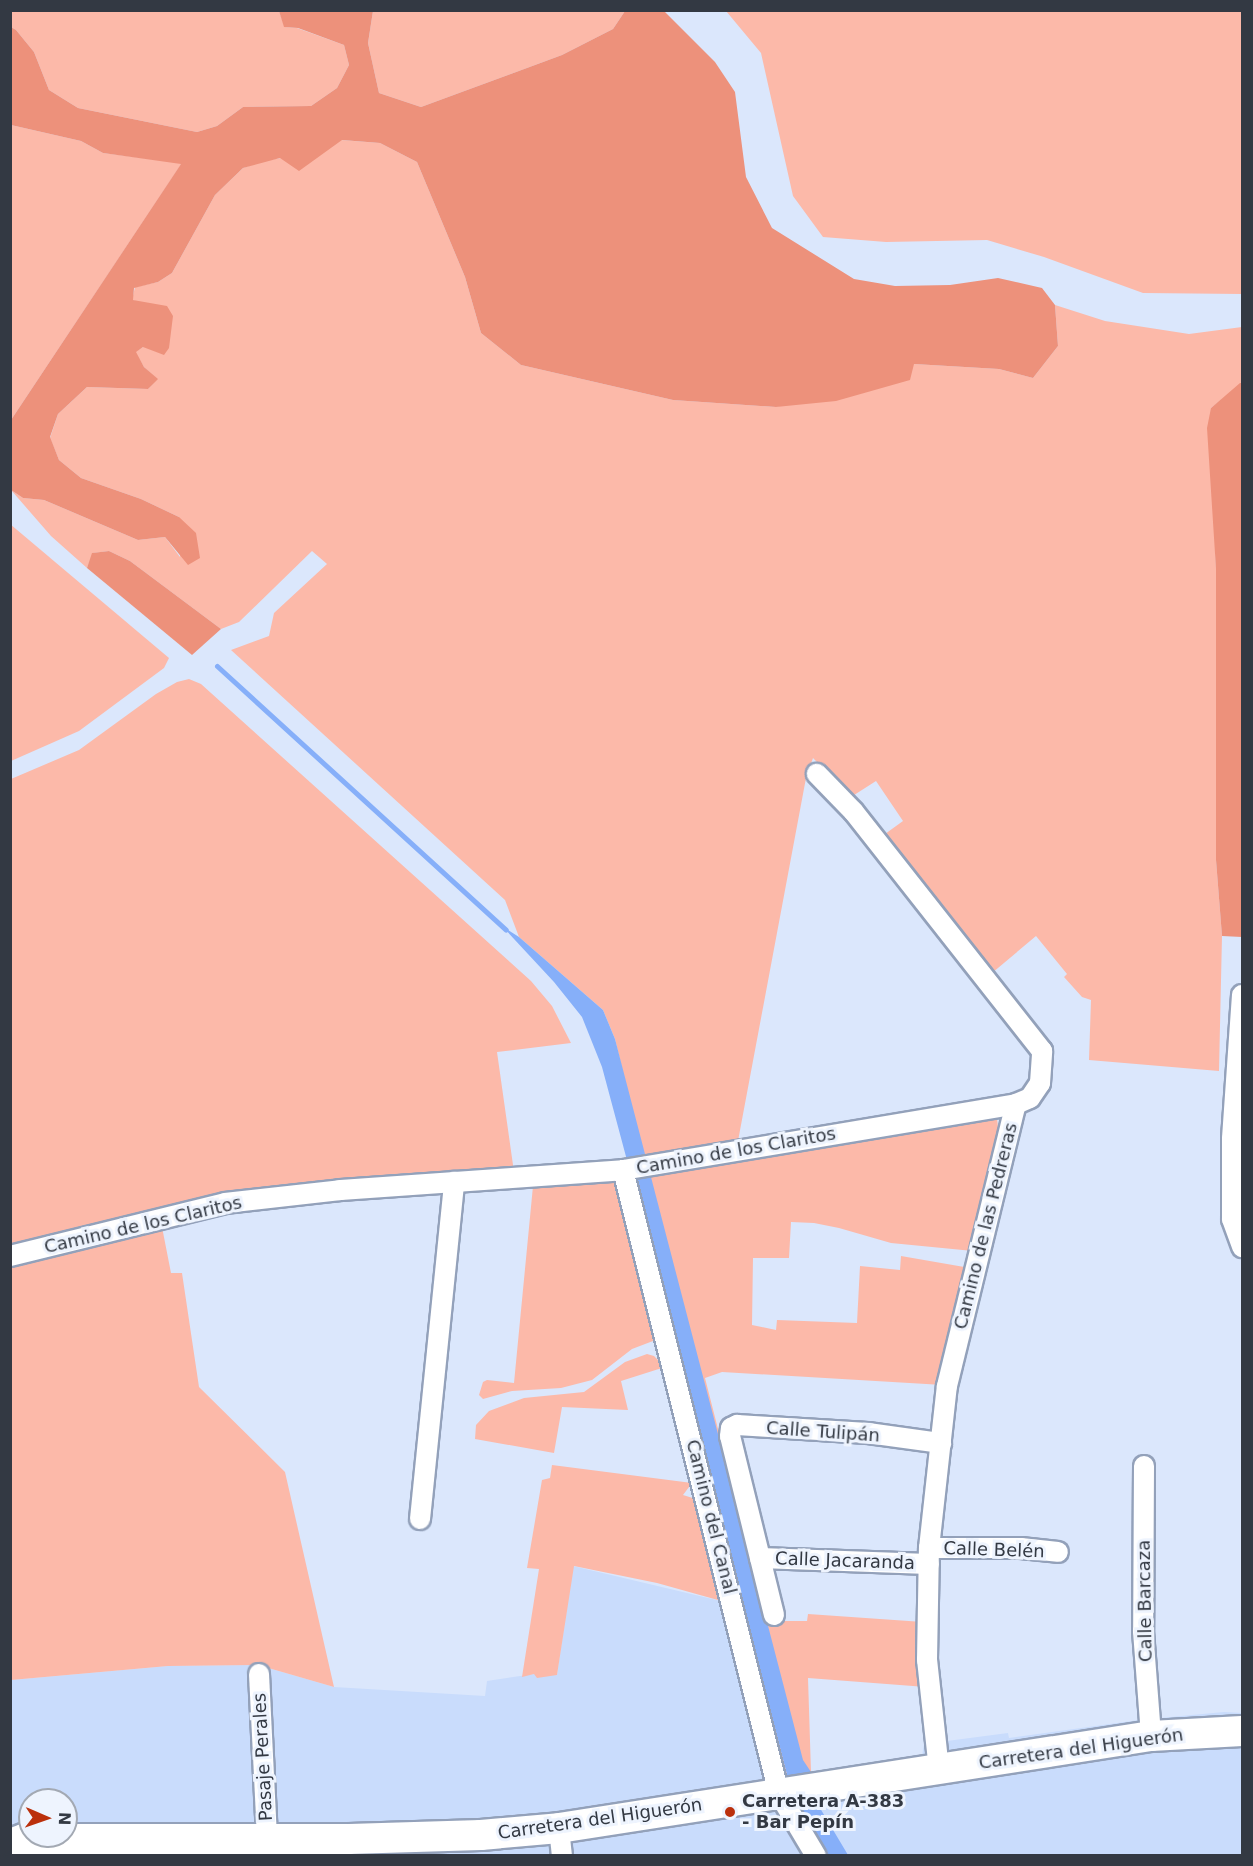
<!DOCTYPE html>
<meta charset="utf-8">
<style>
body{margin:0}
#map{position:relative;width:1253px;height:1866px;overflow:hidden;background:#dbe7fc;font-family:"DejaVu Sans",sans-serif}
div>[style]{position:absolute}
.built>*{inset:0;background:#c9dcfc}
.green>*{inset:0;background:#fcb9a9}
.forest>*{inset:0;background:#ed917b}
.water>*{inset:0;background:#86aff9}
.stream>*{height:5px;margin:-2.5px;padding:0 2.5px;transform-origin:2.5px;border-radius:2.5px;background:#86aff9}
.roads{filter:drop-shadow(2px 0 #93a1ba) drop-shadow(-2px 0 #93a1ba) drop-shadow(0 2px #93a1ba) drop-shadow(0 -2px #93a1ba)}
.street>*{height:20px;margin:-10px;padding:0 10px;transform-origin:10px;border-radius:10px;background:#fff}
.primary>*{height:30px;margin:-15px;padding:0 15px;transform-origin:15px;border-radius:15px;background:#fff}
.dots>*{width:16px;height:16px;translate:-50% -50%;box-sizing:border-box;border:3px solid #eef4fe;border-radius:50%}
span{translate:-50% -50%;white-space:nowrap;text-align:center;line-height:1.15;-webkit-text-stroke:6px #eef4fe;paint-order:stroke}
.street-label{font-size:18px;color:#333943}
.poi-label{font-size:18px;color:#333943;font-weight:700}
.left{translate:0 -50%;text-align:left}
.frame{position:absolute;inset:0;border:12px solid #333943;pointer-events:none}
.north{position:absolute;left:18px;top:1788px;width:60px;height:60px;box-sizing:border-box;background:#eef4fe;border:2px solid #a3a9b3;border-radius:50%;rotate:92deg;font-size:16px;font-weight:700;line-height:24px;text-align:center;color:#333943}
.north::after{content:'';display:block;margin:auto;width:21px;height:27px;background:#bb300c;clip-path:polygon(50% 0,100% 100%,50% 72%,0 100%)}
</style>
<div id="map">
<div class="built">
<div style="clip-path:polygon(evenodd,573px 1566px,725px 1602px,738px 1598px,782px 1762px,781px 1776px,922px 1756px,924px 1744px,1008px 1733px,1009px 1738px,1139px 1720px,1224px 1712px,1242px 1713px,1242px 1855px,11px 1856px,11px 1680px,168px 1666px,258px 1665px,334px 1687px,485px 1696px,487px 1681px,534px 1674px,557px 1675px,573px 1566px,30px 1800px,66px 1800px,66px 1836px,30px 1836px,30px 1800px)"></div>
</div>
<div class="green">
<div style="clip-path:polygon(10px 11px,279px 11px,285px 27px,297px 28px,344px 45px,349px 65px,337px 88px,311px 106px,243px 107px,217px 126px,197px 132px,78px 108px,49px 90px,34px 52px,16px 30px,11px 27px)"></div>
<div style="clip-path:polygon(373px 11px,625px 11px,613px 29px,562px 55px,421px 107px,379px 93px,368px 43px)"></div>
<div style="clip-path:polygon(726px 11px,1242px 11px,1242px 294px,1143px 293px,1044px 257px,987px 240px,886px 242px,823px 237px,793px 196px,761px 53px)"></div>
<div style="clip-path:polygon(11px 125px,81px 141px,103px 153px,182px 163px,11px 420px)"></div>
<div style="clip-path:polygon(341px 140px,380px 143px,417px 162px,465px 277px,481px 333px,521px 365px,673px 400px,776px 407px,914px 364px,999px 369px,1033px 378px,1058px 346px,1055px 305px,1105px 321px,1189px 334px,1242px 327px,1242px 383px,1211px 408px,1216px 569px,1216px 860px,1222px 936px,1219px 1071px,1089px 1060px,1091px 1000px,1082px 997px,1064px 977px,1067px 974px,1036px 936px,992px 973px,885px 834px,903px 821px,876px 781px,851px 797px,813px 758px,806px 778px,738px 1141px,644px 1159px,615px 1039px,603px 1010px,519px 937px,505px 900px,231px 650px,269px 636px,274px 613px,327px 564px,312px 551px,239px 622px,221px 629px,130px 561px,109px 551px,93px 553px,87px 568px,51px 536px,11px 490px,23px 498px,44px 500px,138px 540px,165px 537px,180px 557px,179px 517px,141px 499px,81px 478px,59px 460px,50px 438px,58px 414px,87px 387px,148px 389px,157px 379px,144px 367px,135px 352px,143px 347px,142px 303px,132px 300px,135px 287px,158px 282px,172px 273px,215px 195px,243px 168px,263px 161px,323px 151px)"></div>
<div style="clip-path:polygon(10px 524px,169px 658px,164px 668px,79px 731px,11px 761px)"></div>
<div style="clip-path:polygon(189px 679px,201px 684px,531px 981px,552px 1006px,571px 1043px,497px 1052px,514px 1172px,417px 1177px,11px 1248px,11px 779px,79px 750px,156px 694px,177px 682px)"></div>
<div style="clip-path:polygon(988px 1116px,997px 1119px,998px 1127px,973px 1251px,891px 1243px,839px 1228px,814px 1223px,791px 1222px,789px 1258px,753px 1258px,752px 1325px,776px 1330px,777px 1320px,857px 1323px,860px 1266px,900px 1270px,901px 1256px,970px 1268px,943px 1385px,722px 1372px,705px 1378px,767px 1621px,807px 1621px,808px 1614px,923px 1622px,926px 1687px,808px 1678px,811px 1772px,783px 1779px,782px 1762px,628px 1173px)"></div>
<div style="clip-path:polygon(603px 1176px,614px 1182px,656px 1320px,657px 1334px,653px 1341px,632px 1349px,592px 1380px,561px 1388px,512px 1391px,483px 1399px,479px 1395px,483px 1382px,487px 1380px,514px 1383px,533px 1186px)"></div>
<div style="clip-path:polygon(162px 1227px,171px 1273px,182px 1273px,199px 1387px,285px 1472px,334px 1687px,258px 1665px,168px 1666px,11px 1680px,10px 1265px)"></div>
<div style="clip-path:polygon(647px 1354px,654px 1356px,665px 1367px,621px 1381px,628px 1410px,562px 1407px,554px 1453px,475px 1439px,476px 1425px,489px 1411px,524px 1398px,584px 1392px,625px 1362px)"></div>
<div style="clip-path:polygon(552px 1465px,692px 1483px,683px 1495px,699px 1500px,725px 1602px,657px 1583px,574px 1566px,557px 1675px,537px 1678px,534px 1674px,522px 1677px,539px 1569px,527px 1568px,542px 1480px,550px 1478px)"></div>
</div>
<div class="forest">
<div style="clip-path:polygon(279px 11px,373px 11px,368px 43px,379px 93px,421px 107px,562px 55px,613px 29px,625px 11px,664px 11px,715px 62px,735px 92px,746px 177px,772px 228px,854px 279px,895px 286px,950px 285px,998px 278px,1042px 288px,1055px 305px,1058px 346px,1033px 378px,999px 369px,914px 364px,910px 380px,836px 401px,776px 407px,673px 400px,521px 365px,481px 333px,465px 277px,417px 162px,380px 143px,342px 140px,299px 171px,280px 158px,243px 168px,215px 195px,172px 273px,158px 282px,134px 288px,133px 300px,167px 306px,173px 316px,169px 348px,164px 355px,143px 347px,136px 352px,144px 367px,158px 379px,148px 389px,87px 387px,58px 414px,50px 437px,59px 460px,81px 478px,141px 499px,179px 517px,196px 533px,200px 558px,188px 565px,165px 537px,138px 540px,44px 500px,23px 498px,11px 490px,11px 420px,181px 164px,103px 153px,81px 141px,11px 125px,11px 27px,16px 30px,34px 52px,49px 90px,78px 108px,197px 132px,217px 126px,243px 107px,311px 106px,337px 88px,349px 65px,344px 45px,298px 28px,284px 27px)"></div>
<div style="clip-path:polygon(1240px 383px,1242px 383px,1242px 937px,1222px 936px,1216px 860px,1216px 569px,1207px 428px,1211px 408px)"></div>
<div style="clip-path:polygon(109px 551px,130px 561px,221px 629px,192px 655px,87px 568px,92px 553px)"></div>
</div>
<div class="water">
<div style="clip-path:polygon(502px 926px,519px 937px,603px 1010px,615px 1039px,803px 1760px,811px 1772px,817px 1803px,848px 1855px,821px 1855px,795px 1806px,684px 1373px,602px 1067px,582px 1017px,554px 982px)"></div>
</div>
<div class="stream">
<div style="left:217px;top:666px;width:391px;rotate:42.4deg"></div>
</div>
<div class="roads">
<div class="street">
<div style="left:1242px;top:995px;width:144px;rotate:94deg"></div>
<div style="left:1232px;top:1139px;width:80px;rotate:90deg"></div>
<div style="left:1232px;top:1219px;width:30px;rotate:70deg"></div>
<div style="left:623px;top:1170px;width:643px;rotate:75.96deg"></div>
<div style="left:779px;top:1794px;width:72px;rotate:59.2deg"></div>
<div style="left:10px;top:1256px;width:221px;rotate:-13.8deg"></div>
<div style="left:225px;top:1203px;width:116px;rotate:-6.4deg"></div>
<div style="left:340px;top:1190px;width:284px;rotate:-4deg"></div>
<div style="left:623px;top:1170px;width:399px;rotate:-9.5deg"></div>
<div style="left:1016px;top:1104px;width:15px;rotate:-23deg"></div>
<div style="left:1030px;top:1098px;width:18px;rotate:-56deg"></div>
<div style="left:1040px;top:1083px;width:32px;rotate:-86deg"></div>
<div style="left:1042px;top:1051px;width:305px;rotate:-128.2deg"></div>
<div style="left:853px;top:811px;width:52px;rotate:-134.2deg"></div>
<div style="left:1144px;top:1466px;width:165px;rotate:90.3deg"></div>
<div style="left:1143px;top:1631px;width:105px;rotate:85.6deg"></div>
<div style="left:420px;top:1519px;width:339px;rotate:-84.2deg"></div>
<div style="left:929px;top:1548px;width:92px"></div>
<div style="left:1021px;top:1548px;width:37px;rotate:6deg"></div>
<div style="left:760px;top:1558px;width:169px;rotate:2deg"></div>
<div style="left:774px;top:1615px;width:184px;rotate:-103.8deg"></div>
<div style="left:730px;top:1436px;width:8px;rotate:-83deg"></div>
<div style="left:731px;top:1428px;width:7px;rotate:-27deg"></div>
<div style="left:737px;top:1425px;width:131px;rotate:3.5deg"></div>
<div style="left:868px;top:1433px;width:74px;rotate:7.8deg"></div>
<div style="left:259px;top:1674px;width:182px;rotate:87.2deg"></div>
<div style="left:939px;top:1770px;width:111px;rotate:-96.2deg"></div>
<div style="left:927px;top:1660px;width:112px;rotate:-89deg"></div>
<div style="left:929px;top:1548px;width:163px;rotate:-83.7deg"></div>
<div style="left:947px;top:1386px;width:290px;rotate:-76.3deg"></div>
<div style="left:559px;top:1828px;width:28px;rotate:84deg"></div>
</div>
<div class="primary">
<div style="left:10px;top:1844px;width:15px;rotate:-20deg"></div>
<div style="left:24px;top:1839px;width:325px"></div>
<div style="left:349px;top:1839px;width:132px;rotate:-1.7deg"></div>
<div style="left:481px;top:1835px;width:78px;rotate:-5.1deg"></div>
<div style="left:559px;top:1828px;width:599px;rotate:-8.83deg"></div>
<div style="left:1151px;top:1736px;width:91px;rotate:-3.1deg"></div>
</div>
</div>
<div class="dots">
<div style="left:730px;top:1812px;background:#bb300c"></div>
</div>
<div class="street-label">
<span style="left:736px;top:1151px;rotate:-10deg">Camino de los Claritos</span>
<span style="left:143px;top:1225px;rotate:-13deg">Camino de los Claritos</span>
<span style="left:986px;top:1226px;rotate:-76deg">Camino de las Pedreras</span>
<span style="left:823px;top:1432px;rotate:4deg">Calle Tulipán</span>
<span style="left:711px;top:1517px;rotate:76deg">Camino del Canal</span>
<span style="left:994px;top:1550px;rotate:2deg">Calle Belén</span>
<span style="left:845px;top:1561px;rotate:2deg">Calle Jacaranda</span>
<span style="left:1145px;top:1601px;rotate:-91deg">Calle Barcaza</span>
<span style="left:1081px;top:1749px;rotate:-8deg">Carretera del Higuerón</span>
<span style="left:263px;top:1757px;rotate:-93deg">Pasaje Perales</span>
<span style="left:600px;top:1819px;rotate:-8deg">Carretera del Higuerón</span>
</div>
<div class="poi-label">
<span class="left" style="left:742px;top:1812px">Carretera A-383<br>- Bar Pepín</span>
</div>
<div class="frame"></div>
<div class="north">N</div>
</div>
